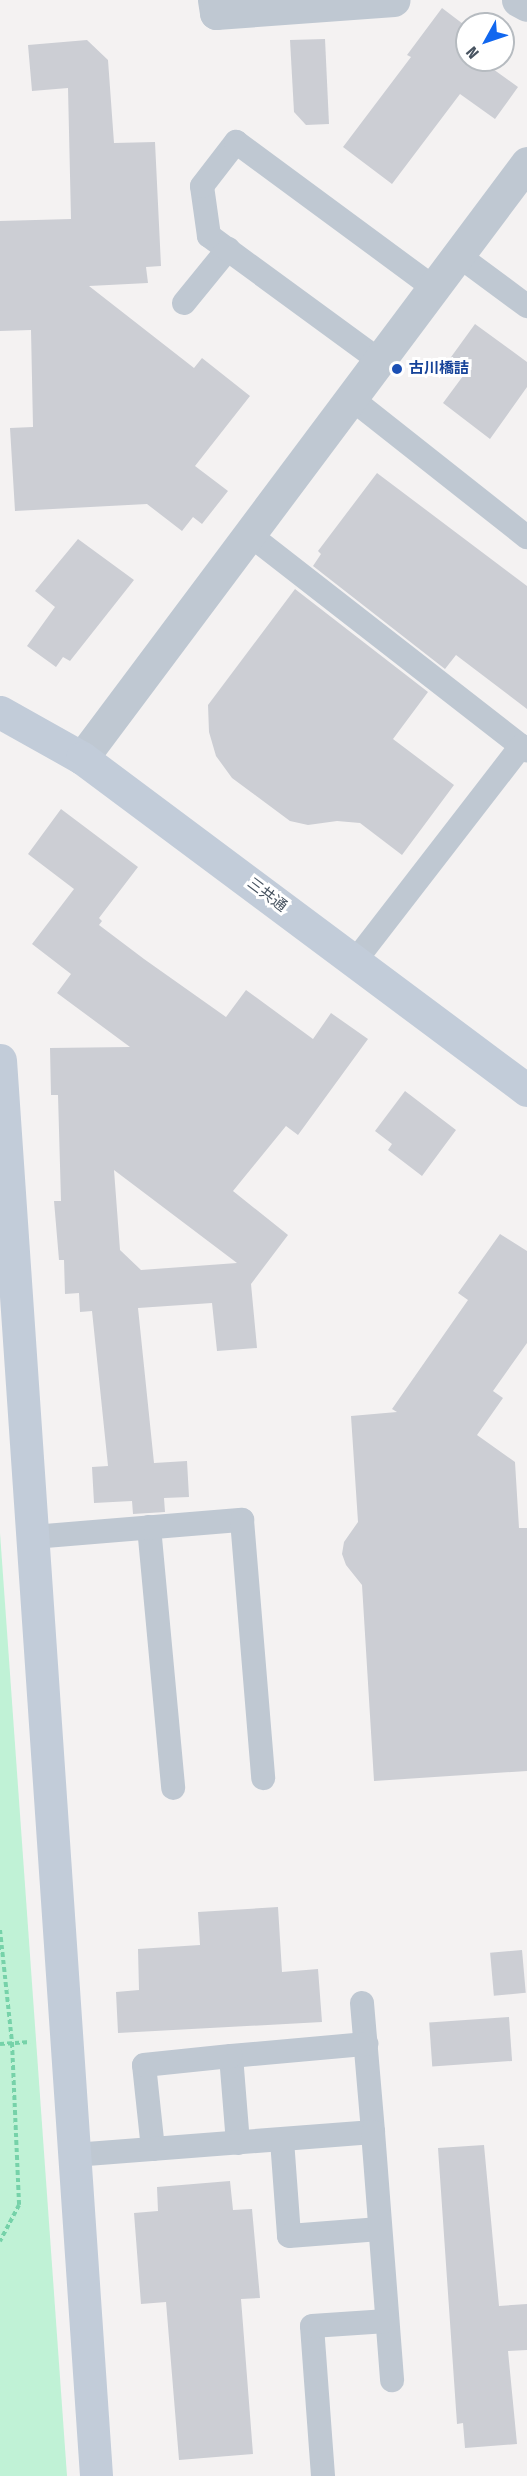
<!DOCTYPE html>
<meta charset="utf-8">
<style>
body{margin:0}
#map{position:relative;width:527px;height:2476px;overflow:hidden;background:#f4f2f2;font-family:"Fira Sans Condensed","Noto Sans JP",sans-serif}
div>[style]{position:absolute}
.green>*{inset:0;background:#c0f2d6}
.building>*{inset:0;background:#ccced4;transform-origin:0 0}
.path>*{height:4px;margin-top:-2px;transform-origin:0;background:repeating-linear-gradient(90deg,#76d2a9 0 4.5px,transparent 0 7.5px)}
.lane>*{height:24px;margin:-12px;padding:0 12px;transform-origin:12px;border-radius:12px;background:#bfc8d2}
.street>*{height:33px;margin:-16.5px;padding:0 16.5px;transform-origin:16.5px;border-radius:16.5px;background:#bfc8d2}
.secondary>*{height:33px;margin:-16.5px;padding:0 16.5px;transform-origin:16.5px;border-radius:16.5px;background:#c2ccd9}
.dots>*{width:16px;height:16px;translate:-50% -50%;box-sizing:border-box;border:3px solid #fff;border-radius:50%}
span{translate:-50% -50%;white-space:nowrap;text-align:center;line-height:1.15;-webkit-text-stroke:6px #fff;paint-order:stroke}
.transit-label{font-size:15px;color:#164399;font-weight:700}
.left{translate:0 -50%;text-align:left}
.street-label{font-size:15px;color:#485461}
.north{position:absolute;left:455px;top:12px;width:60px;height:60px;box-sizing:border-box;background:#fff;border:2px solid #b6bbc0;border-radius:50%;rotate:230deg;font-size:16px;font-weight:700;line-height:24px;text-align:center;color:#485461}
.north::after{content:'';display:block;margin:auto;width:21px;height:27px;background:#1167ef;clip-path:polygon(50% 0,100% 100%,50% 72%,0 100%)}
</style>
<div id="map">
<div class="green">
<div style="clip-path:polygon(0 1533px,67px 2476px,0 2476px)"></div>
</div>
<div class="building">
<div style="clip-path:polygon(442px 8px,467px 27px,467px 60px,489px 60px,486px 64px,518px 87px,495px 119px,460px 94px,392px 184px,343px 147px,411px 57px,407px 55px)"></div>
<div style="clip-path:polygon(325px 39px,329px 124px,306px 125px,294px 112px,290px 40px)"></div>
<div style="clip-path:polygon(87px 40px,108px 60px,114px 143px,155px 142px,161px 266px,146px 267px,148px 283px,89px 286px,194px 368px,202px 358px,250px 396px,195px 466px,228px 491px,202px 524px,193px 517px,182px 531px,147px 504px,15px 511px,10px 428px,33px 427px,31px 330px,0 331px,0 221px,71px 219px,68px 88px,32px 91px,28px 45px)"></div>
<div style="clip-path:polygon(475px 324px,527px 362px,527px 387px,490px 439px,443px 403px,463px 376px,446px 364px)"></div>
<div style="clip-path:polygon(377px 473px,527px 586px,527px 709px,456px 655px,445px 669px,313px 566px,321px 554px,318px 551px)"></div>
<div style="clip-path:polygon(78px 539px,134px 580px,70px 661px,63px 657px,56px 667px,27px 646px,55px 607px,35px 591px)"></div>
<div style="clip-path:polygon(295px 589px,428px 692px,393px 739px,454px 785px,402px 855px,360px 823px,337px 821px,308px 825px,290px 821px,232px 778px,216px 756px,209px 732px,208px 705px)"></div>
<div style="clip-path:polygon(evenodd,61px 809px,138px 867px,99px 918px,102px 921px,99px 925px,144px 959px,226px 1017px,246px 990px,313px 1039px,331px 1013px,368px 1039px,298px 1135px,286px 1126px,233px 1191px,288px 1235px,251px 1284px,257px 1348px,217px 1351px,212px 1303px,138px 1308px,154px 1463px,187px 1461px,189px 1497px,164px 1498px,165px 1512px,133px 1514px,132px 1501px,94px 1503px,92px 1467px,108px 1466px,92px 1311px,80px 1312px,79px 1293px,65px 1294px,64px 1260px,59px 1260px,54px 1201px,61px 1201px,58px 1095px,51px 1095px,50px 1048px,130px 1047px,57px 993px,71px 974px,32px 944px,74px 889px,28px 854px,61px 809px,114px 1170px,237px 1263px,141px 1270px,120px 1250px,114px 1170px)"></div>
<div style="clip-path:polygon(405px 1091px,456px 1130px,422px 1176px,388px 1150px,392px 1144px,375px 1131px)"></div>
<div style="clip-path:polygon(500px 1234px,527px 1251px,527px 1343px,493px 1391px,503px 1398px,477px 1435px,515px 1462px,519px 1528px,527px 1528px,527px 1771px,374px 1781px,362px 1585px,346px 1565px,342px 1554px,344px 1542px,358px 1522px,351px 1416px,397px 1412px,392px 1409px,468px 1300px,458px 1293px)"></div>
<div style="clip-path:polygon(278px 1907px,282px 1972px,318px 1969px,322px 2022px,118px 2033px,116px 1992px,139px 1990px,138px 1949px,200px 1945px,198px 1912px)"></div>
<div style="left:522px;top:1950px;width:43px;height:32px;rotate:85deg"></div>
<div style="left:509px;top:2017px;width:44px;height:80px;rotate:86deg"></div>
<div style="clip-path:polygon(484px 2145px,499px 2306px,527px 2304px,527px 2350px,508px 2351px,517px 2444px,465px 2448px,463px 2423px,457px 2424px,438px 2148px)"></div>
<div style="clip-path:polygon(230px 2181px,233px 2210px,252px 2209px,260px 2298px,241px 2299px,253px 2454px,179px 2460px,166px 2302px,141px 2304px,134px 2213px,158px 2211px,157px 2187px)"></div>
</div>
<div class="path">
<div style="left:0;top:1930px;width:114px;rotate:83.9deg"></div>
<div style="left:12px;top:2043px;width:162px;rotate:87.5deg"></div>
<div style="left:19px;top:2205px;width:41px;rotate:117.8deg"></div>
<div style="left:0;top:2044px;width:30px;rotate:-4deg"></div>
</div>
<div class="lane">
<div style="left:458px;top:255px;width:86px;rotate:36.5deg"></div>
<div style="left:184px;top:303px;width:70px;rotate:-50.8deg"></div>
<div style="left:380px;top:361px;width:212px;rotate:-143.8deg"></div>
<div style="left:209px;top:236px;width:50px;rotate:-98deg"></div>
<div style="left:202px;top:186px;width:56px;rotate:-52.3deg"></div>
<div style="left:236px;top:142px;width:246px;rotate:36.4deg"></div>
<div style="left:352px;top:399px;width:223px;rotate:38.3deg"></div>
<div style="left:250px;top:535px;width:351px;rotate:37.9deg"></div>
<div style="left:355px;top:961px;width:272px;rotate:-52.3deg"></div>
<div style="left:149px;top:1527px;width:262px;rotate:84.7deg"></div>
<div style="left:33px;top:1537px;width:210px;rotate:-4.7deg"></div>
<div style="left:242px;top:1520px;width:259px;rotate:85.3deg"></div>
<div style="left:362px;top:2003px;width:129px;rotate:85.1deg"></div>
<div style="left:282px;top:2140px;width:96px;rotate:85.8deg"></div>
<div style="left:289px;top:2236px;width:91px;rotate:-4.4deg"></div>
<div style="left:238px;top:2143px;width:87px;rotate:-94.6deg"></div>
<div style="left:231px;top:2056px;width:136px;rotate:-5.1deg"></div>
<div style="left:153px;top:2149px;width:84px;rotate:-96.1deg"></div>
<div style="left:144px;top:2065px;width:87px;rotate:-5.9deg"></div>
<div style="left:74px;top:2155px;width:300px;rotate:-4.4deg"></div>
<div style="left:373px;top:2132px;width:249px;rotate:85.6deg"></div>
<div style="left:323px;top:2476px;width:150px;rotate:-94.2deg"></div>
<div style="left:312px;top:2326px;width:75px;rotate:-3.8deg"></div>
</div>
<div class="street">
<div style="left:214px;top:0;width:13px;rotate:81deg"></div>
<div style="left:216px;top:13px;width:178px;rotate:-4.2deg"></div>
<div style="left:518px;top:0;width:10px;rotate:29deg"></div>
<div style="left:82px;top:758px;width:743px;rotate:-53.21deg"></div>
</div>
<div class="secondary">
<div style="left:0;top:712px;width:94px;rotate:29.3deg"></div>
<div style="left:82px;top:758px;width:555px;rotate:36.73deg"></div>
<div style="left:0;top:1060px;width:1419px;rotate:86.12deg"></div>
</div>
<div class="dots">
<div style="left:397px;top:369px;background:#1a4fb4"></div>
</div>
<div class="transit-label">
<span class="left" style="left:409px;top:369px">古川橋詰</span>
</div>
<div class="street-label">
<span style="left:267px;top:895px;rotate:37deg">三共通</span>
</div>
<div class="north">N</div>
</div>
